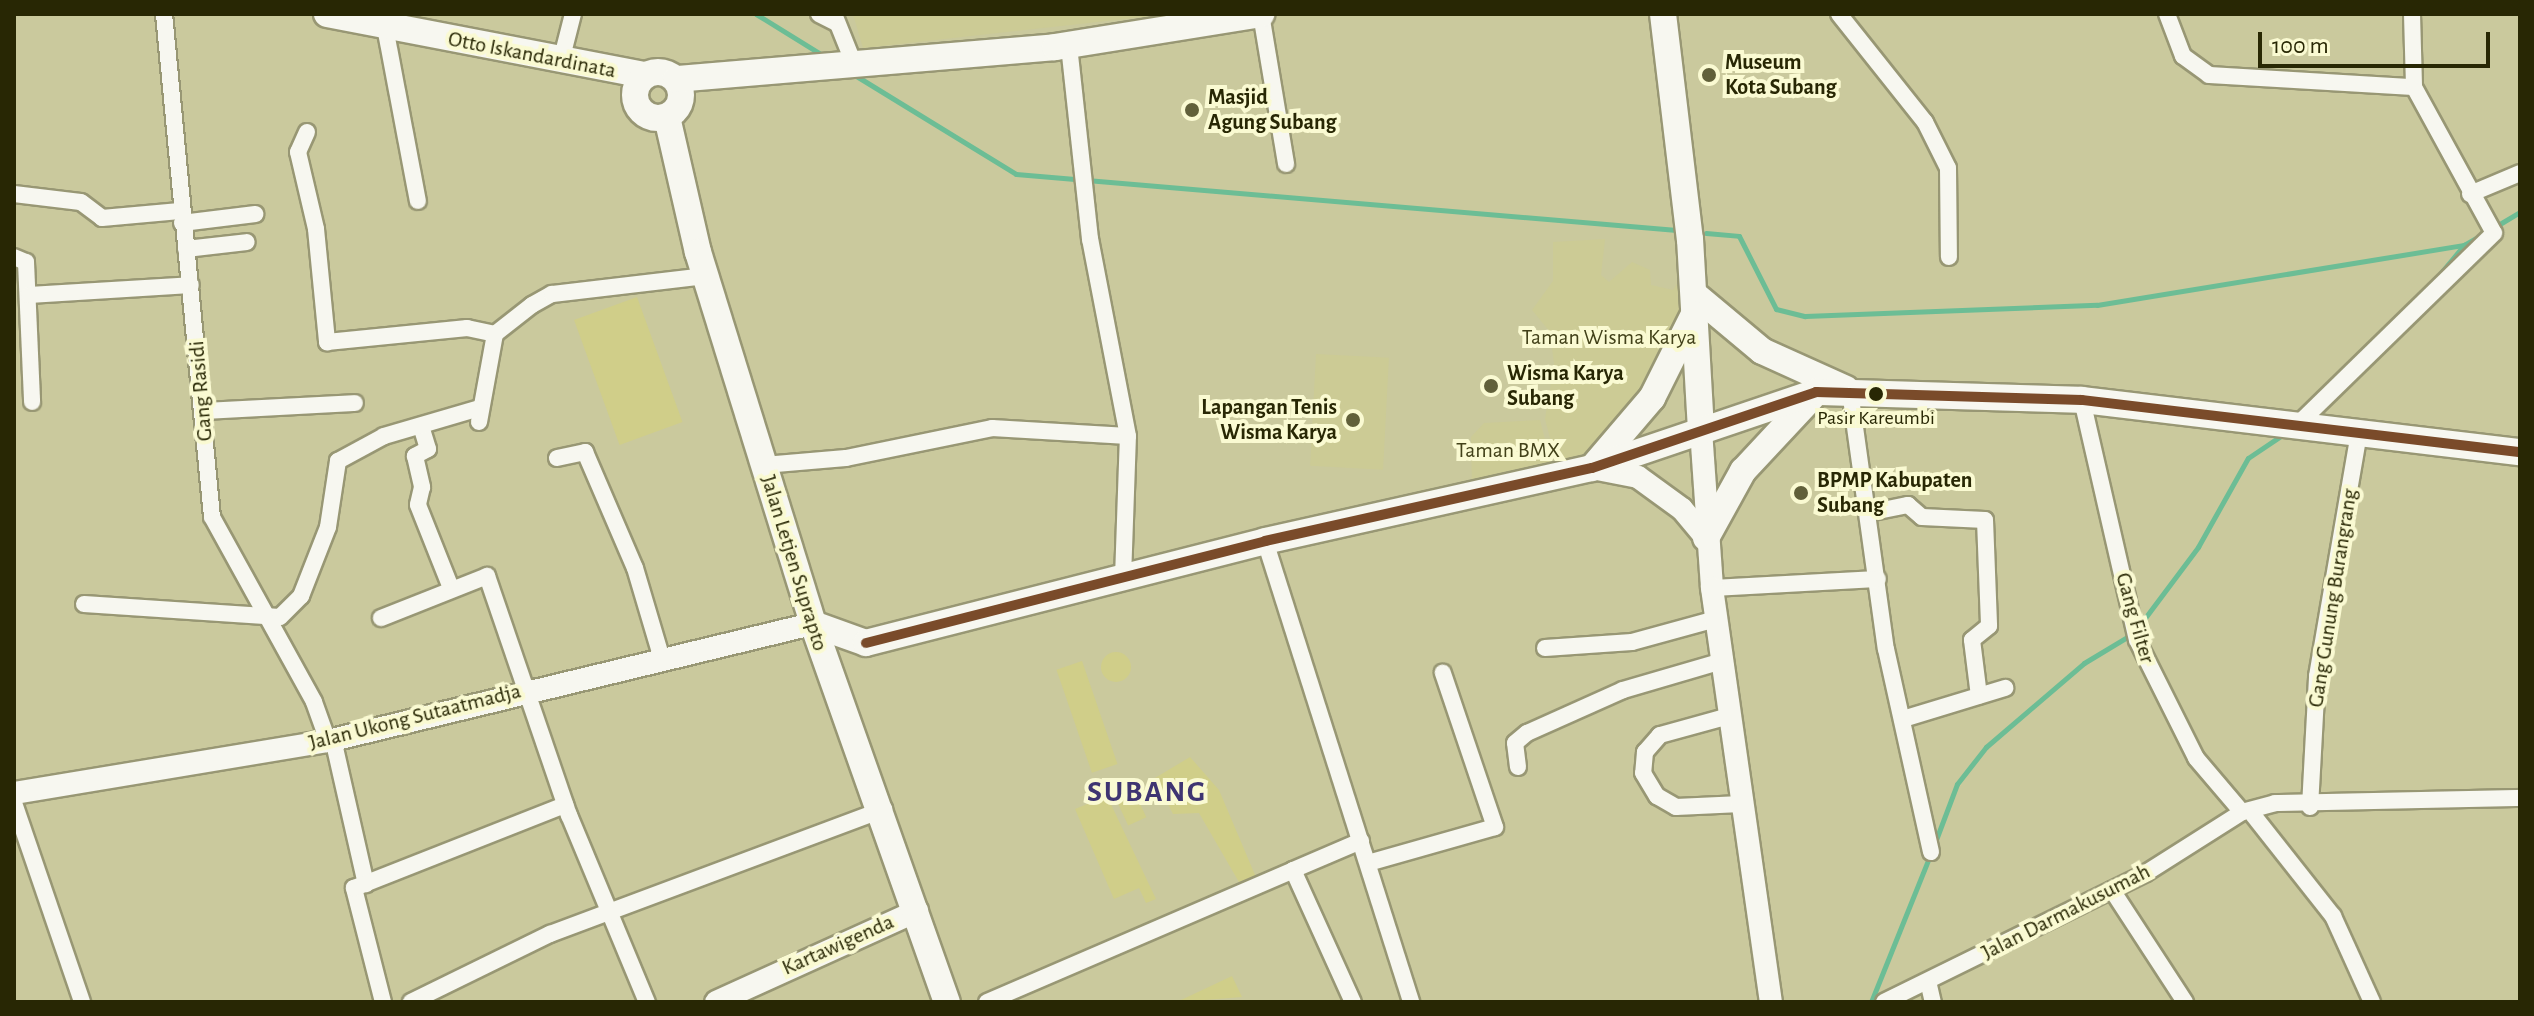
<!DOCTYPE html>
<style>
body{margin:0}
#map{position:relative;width:2534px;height:1016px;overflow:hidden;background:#cac99d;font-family:"Alegreya Sans",sans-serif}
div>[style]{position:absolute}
.built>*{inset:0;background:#d0ce89;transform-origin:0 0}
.round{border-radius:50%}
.green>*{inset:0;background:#cccb95;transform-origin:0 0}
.stream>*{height:5px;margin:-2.5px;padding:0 2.5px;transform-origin:2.5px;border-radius:2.5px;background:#6cbd95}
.roads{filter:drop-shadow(2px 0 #989774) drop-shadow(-2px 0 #989774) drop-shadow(0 2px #989774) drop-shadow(0 -2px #989774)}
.street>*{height:16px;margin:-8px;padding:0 8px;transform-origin:8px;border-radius:8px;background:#f7f7f0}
.secondary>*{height:22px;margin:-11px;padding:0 11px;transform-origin:11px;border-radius:11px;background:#f7f7f0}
.primary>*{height:26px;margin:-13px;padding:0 13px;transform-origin:13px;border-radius:13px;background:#f7f7f0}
.primary>.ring{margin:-13px;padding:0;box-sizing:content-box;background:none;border:26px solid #f7f7f0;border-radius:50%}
.bus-1>*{height:10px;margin:-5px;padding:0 5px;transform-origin:5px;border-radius:5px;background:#7a4b2a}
.dots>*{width:22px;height:22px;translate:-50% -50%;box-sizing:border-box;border:4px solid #fafad2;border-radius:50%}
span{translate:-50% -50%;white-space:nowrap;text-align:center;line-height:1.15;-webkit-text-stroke:8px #fafad2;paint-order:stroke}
.bus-label{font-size:20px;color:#282704}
.street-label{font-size:22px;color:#282704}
.poi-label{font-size:22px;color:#282704;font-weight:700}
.left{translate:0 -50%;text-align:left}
.right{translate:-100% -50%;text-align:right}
.park-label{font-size:22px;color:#424119}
.district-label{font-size:30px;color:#3f3572;font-weight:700;letter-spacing:2px}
.frame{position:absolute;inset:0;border:16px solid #282704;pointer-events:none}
.scale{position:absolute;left:2258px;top:32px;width:232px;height:36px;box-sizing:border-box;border:4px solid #282704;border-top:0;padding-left:10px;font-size:24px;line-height:28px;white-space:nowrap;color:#282704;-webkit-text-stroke:6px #fafad2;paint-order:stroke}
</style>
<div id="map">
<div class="built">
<div style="left:637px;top:297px;width:133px;height:67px;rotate:70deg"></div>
<div class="round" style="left:1101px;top:652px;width:30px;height:30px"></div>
<div style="left:1082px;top:661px;width:109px;height:27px;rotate:71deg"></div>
<div style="clip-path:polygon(1190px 757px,1219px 790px,1258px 882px,1243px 889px,1199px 813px,1173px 814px,1155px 778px)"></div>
<div style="left:1129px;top:780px;width:41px;height:20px;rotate:65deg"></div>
<div style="clip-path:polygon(1107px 796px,1156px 899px,1146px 903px,1139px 888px,1114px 899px,1075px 809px)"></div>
<div style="clip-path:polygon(1232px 976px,1242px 997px,1180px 1002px,1179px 1001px)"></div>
</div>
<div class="green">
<div style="clip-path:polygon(853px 14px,1170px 14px,863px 48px)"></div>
<div style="clip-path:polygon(1605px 239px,1601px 275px,1609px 282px,1632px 262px,1650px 270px,1651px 285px,1673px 290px,1684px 273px,1684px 313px,1645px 394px,1589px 460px,1558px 468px,1545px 419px,1554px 364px,1550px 332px,1532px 310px,1553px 281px,1553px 242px)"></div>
<div style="left:1316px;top:354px;width:73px;height:112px;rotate:3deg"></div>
<div style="clip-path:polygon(1540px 420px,1553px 471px,1472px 490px,1471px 437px,1484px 423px)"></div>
</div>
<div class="stream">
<div style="left:756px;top:14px;width:80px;rotate:31.7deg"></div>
<div style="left:853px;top:74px;width:191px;rotate:31.5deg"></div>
<div style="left:1016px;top:174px;width:663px;rotate:4.84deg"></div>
<div style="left:2493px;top:228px;width:31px;rotate:-31deg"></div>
<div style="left:1706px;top:233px;width:33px;rotate:5deg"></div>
<div style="left:1739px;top:236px;width:82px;rotate:63.1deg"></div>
<div style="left:1776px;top:309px;width:30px;rotate:14deg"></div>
<div style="left:1805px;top:316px;width:292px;rotate:-2.2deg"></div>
<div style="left:2097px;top:305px;width:372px;rotate:-9.3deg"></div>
<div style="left:2464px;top:245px;width:24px;rotate:-30deg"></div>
<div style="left:2434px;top:281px;width:47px;rotate:-50.2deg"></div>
<div style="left:2139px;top:626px;width:99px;rotate:-53.2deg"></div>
<div style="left:2198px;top:547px;width:102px;rotate:-60.7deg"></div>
<div style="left:2248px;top:458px;width:45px;rotate:-34deg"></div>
<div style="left:1934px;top:845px;width:65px;rotate:-69.3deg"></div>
<div style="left:1957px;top:784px;width:47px;rotate:-51.9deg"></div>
<div style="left:1986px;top:747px;width:129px;rotate:-40.6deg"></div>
<div style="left:2084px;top:663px;width:56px;rotate:-31.1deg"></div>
<div style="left:1871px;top:1002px;width:158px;rotate:-68.1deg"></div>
</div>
<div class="roads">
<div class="street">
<div style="left:164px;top:14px;width:505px;rotate:84.55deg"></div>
<div style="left:212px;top:517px;width:211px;rotate:61.1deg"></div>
<div style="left:314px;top:702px;width:41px;rotate:70.3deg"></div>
<div style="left:819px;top:14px;width:20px;rotate:27deg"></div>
<div style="left:834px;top:14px;width:54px;rotate:68.2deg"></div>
<div style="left:1261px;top:14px;width:152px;rotate:80.5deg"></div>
<div style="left:1839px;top:14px;width:138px;rotate:51.5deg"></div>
<div style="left:1925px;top:122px;width:51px;rotate:63.4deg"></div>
<div style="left:1948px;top:168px;width:89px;rotate:89.4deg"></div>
<div style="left:2167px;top:14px;width:45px;rotate:69.1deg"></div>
<div style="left:2183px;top:56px;width:32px;rotate:36deg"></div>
<div style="left:2209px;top:75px;width:205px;rotate:3.4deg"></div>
<div style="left:2414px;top:87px;width:166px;rotate:61.3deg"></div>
<div style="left:2494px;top:233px;width:277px;rotate:135.7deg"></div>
<div style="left:2412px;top:14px;width:73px;rotate:88.4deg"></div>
<div style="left:385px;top:27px;width:177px;rotate:79.3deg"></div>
<div style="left:561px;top:61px;width:49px;rotate:-75.7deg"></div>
<div style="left:307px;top:132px;width:22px;rotate:114deg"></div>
<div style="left:298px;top:152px;width:79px;rotate:76.8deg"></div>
<div style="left:316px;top:229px;width:114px;rotate:84.4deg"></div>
<div style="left:327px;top:342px;width:141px;rotate:-5.7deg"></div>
<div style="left:467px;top:328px;width:29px;rotate:12deg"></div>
<div style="left:14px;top:194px;width:67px;rotate:6.8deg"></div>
<div style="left:81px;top:202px;width:26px;rotate:37deg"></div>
<div style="left:102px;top:218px;width:78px;rotate:-5.1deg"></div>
<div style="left:2470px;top:194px;width:54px;rotate:-22.8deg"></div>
<div style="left:182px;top:223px;width:74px;rotate:-7deg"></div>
<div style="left:186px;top:249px;width:61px;rotate:-6.5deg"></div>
<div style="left:14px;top:257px;width:13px;rotate:23deg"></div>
<div style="left:26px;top:262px;width:140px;rotate:87.5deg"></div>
<div style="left:29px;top:295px;width:162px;rotate:-3.5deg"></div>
<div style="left:1850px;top:391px;width:260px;rotate:82.1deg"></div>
<div style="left:1886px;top:649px;width:208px;rotate:77.5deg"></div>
<div style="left:2082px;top:400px;width:246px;rotate:77.1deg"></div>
<div style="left:2137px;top:640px;width:132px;rotate:63.4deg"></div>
<div style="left:2196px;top:758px;width:71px;rotate:49.6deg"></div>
<div style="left:203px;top:411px;width:152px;rotate:-3deg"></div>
<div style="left:479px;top:422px;width:89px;rotate:-79.7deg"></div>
<div style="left:495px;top:334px;width:47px;rotate:-38.1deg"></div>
<div style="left:532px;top:305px;width:23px;rotate:-29deg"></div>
<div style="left:552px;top:294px;width:155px;rotate:-6.7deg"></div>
<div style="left:421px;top:426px;width:24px;rotate:73deg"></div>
<div style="left:428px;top:449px;width:15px;rotate:152deg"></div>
<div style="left:415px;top:456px;width:32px;rotate:77deg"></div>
<div style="left:422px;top:487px;width:18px;rotate:103deg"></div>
<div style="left:418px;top:505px;width:89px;rotate:68.3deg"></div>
<div style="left:557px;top:458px;width:29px;rotate:-12deg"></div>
<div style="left:585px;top:452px;width:126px;rotate:66.7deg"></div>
<div style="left:635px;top:568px;width:95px;rotate:73.5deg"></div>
<div style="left:764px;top:465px;width:82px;rotate:-4.9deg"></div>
<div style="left:846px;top:458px;width:149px;rotate:-11.6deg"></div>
<div style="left:992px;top:428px;width:136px;rotate:3.4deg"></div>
<div style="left:1128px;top:436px;width:201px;rotate:-100.9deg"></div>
<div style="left:1090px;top:239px;width:195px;rotate:-96.2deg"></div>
<div style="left:1868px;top:513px;width:41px;rotate:-11.3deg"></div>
<div style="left:1908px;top:505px;width:18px;rotate:41deg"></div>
<div style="left:1922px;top:517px;width:63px;rotate:2.7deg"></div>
<div style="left:1985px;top:520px;width:106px;rotate:87.8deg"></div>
<div style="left:1989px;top:626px;width:22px;rotate:141deg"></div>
<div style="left:1972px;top:640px;width:56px;rotate:82.9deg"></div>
<div style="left:1265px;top:541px;width:484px;rotate:72.4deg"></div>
<div style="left:1123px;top:578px;width:142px;rotate:-88deg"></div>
<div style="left:1712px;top:588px;width:166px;rotate:-3.1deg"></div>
<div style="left:84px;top:604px;width:196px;rotate:3.8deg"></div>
<div style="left:280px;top:617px;width:30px;rotate:-45deg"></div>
<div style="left:301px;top:596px;width:74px;rotate:-68.6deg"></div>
<div style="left:328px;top:527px;width:67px;rotate:-81.4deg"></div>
<div style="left:338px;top:461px;width:52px;rotate:-28.5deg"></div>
<div style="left:384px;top:436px;width:100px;rotate:-16.3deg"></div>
<div style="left:381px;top:618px;width:114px;rotate:-21.6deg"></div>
<div style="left:487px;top:576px;width:253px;rotate:71.1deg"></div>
<div style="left:569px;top:815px;width:203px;rotate:67.4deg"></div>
<div style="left:1545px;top:648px;width:87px;rotate:-3.9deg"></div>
<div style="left:1632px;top:642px;width:87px;rotate:-15.3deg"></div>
<div style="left:1729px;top:716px;width:72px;rotate:164.6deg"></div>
<div style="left:1660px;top:735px;width:23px;rotate:131deg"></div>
<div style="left:1645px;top:752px;width:21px;rotate:95deg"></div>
<div style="left:1643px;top:773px;width:27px;rotate:59deg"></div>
<div style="left:1657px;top:796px;width:22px;rotate:30deg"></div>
<div style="left:1676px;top:807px;width:65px;rotate:-2.6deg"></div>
<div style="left:1903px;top:719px;width:107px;rotate:-16.9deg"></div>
<div style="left:333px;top:739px;width:149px;rotate:77.2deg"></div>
<div style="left:1518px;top:767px;width:24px;rotate:-97deg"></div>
<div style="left:1515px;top:743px;width:16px;rotate:-40deg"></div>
<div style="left:1527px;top:733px;width:105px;rotate:-24.1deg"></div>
<div style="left:1623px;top:690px;width:103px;rotate:-16.3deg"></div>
<div style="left:14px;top:803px;width:210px;rotate:71.1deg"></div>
<div style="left:2310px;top:807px;width:131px;rotate:-86.9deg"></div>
<div style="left:2317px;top:676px;width:242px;rotate:-80.2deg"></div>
<div style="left:2250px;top:811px;width:134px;rotate:51.7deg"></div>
<div style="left:2333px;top:916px;width:94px;rotate:65.6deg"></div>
<div style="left:1368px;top:863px;width:132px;rotate:-15.8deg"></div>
<div style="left:1495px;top:827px;width:163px;rotate:-108.7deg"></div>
<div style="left:1293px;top:870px;width:74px;rotate:-23.1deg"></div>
<div style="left:2112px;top:890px;width:134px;rotate:56.9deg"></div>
<div style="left:1928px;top:981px;width:22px;rotate:77deg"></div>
<div style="left:383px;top:1002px;width:118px;rotate:-104.3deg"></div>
<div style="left:354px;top:888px;width:227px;rotate:-21.5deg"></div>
<div style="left:411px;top:1002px;width:155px;rotate:-26.1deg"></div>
<div style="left:550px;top:934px;width:357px;rotate:-20.5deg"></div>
<div style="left:987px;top:1002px;width:333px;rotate:-23.3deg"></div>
<div style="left:1293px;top:870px;width:145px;rotate:65.6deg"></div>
<div style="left:1884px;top:1002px;width:292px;rotate:-26.2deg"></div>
<div style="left:2146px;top:873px;width:114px;rotate:-32.4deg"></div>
<div style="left:2242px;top:812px;width:34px;rotate:-15deg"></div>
<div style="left:2275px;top:803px;width:245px;rotate:-1.2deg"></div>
</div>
<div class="secondary">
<div style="left:1701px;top:430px;width:158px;rotate:86deg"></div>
<div style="left:1712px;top:588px;width:418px;rotate:81.9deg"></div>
<div style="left:1592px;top:468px;width:47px;rotate:11.1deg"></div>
<div style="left:1638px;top:477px;width:54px;rotate:36deg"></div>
<div style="left:1682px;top:509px;width:38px;rotate:50deg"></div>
<div style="left:14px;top:793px;width:318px;rotate:-9.4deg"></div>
<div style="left:328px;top:741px;width:499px;rotate:-13.6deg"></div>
<div style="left:716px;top:1002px;width:221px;rotate:-24.4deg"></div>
</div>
<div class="primary">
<div style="left:327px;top:14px;width:323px;rotate:10.9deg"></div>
<div style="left:1663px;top:14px;width:227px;rotate:83.2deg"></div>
<div style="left:1690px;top:239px;width:191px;rotate:86.7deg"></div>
<div class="ring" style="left:635px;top:72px;width:20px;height:20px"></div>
<div style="left:676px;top:79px;width:380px;rotate:-4.8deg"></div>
<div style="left:1055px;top:47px;width:209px;rotate:-9.1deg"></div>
<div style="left:667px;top:117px;width:139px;rotate:77.1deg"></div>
<div style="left:698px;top:252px;width:389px;rotate:72.8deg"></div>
<div style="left:813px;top:624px;width:401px;rotate:70.5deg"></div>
<div style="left:1695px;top:295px;width:87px;rotate:39.9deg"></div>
<div style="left:1762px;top:351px;width:92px;rotate:24.3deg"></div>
<div style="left:1593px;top:467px;width:91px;rotate:-49.5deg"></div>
<div style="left:1652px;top:398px;width:94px;rotate:-63.4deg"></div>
<div style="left:1706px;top:538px;width:77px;rotate:-61.1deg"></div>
<div style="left:1743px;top:471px;width:100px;rotate:-47deg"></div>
<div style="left:813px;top:624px;width:56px;rotate:19.7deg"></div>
<div style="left:866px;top:643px;width:412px;rotate:-14.3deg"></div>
<div style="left:1265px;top:541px;width:335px;rotate:-12.6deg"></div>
<div style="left:1592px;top:468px;width:237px;rotate:-18.7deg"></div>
<div style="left:1816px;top:392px;width:266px;rotate:1.7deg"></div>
<div style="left:2082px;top:400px;width:441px;rotate:6.8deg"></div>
</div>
</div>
<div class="bus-1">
<div style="left:866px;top:643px;width:412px;rotate:-14.3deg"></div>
<div style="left:1265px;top:541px;width:335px;rotate:-12.6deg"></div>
<div style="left:1592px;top:468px;width:237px;rotate:-18.7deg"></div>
<div style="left:1816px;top:392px;width:266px;rotate:1.7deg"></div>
<div style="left:2082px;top:400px;width:441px;rotate:6.8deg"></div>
</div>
<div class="dots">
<div style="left:1709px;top:75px;background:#61603a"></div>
<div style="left:1192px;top:110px;background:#61603a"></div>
<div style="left:1491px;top:386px;background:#61603a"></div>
<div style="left:1876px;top:394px;background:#282704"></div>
<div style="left:1353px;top:420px;background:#61603a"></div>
<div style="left:1801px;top:493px;background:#61603a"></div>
</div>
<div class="bus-label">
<span style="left:1876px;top:418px">Pasir Kareumbi</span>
</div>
<div class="street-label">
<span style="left:532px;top:55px;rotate:11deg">Otto Iskandardinata</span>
<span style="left:201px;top:391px;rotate:-95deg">Gang Rasidi</span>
<span style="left:794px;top:563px;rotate:73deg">Jalan Letjen Suprapto</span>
<span style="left:2333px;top:598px;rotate:-81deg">Gang Gunung Burangrang</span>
<span style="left:2135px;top:618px;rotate:74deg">Gang Filter</span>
<span style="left:415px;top:717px;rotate:-14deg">Jalan Ukong Sutaatmadja</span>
<span style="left:2066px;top:912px;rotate:-27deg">Jalan Darmakusumah</span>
<span style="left:838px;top:945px;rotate:-24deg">Kartawigenda</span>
</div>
<div class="poi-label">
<span class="left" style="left:1725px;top:75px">Museum<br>Kota Subang</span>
<span class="left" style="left:1208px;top:110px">Masjid<br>Agung Subang</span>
<span class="left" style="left:1507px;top:386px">Wisma Karya<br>Subang</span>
<span class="right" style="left:1337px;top:420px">Lapangan Tenis<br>Wisma Karya</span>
<span class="left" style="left:1817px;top:493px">BPMP Kabupaten<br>Subang</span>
</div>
<div class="park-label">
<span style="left:1609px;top:338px">Taman Wisma Karya</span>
<span style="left:1508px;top:451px">Taman BMX</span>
</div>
<div class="district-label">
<span style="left:1147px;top:792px">SUBANG</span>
</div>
<div class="frame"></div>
<div class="scale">100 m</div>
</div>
